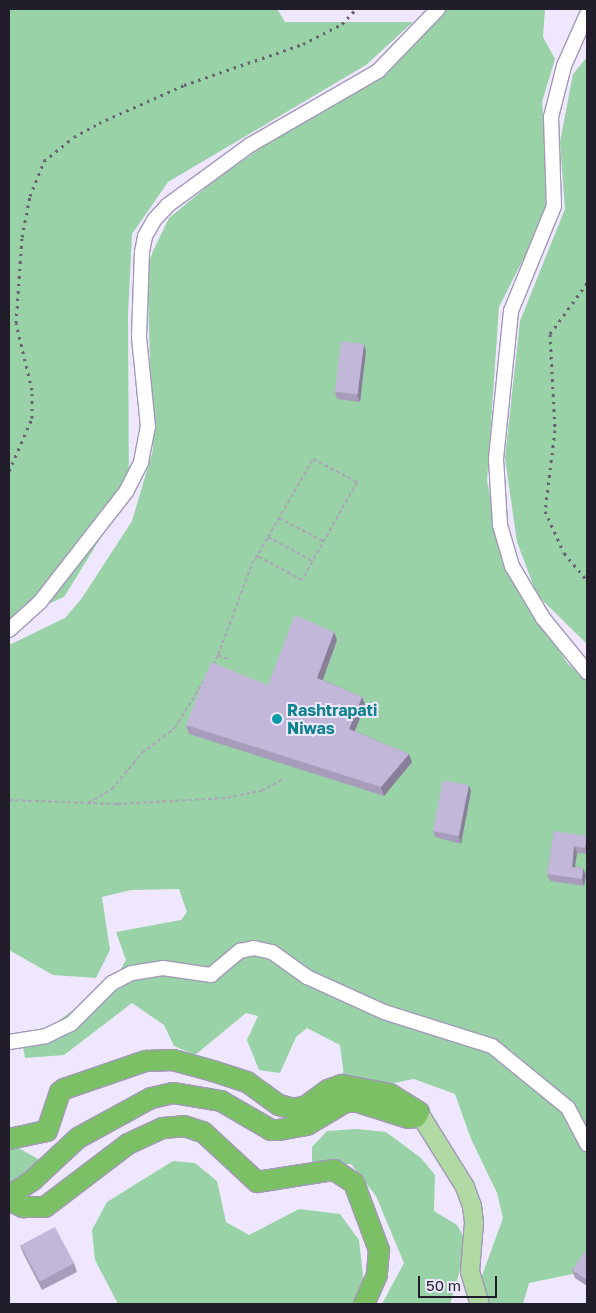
<!DOCTYPE html>
<style>
body{margin:0}
#map{position:relative;width:596px;height:1313px;overflow:hidden;background:#eee7fd;font-family:"Golos Text",sans-serif}
div>[style]{position:absolute}
.green>*{inset:0;background:#98d2a6}
.path>*{height:2px;margin-top:-1px;transform-origin:0;background:repeating-linear-gradient(90deg,#aba5b8 0 4px,transparent 0 6.5px)}
.roads{filter:drop-shadow(1px 0 #a398ba) drop-shadow(-1px 0 #a398ba) drop-shadow(0 1px #a398ba) drop-shadow(0 -1px #a398ba)}
.minor>*{height:14px;margin:-7px;padding:0 7px;transform-origin:7px;border-radius:7px;background:#fff}
.major>*{height:18px;margin:-9px;padding:0 9px;transform-origin:9px;border-radius:9px;background:#b0d9a3}
.highway>*{height:20px;margin:-10px;padding:0 10px;transform-origin:10px;border-radius:10px;background:#7cc065}
.rail>*{height:3px;margin-top:-1.5px;transform-origin:0;background:repeating-linear-gradient(90deg,#676171 0 2.5px,transparent 0 7.5px)}
.wall>*{inset:0;background:#a79dbb}
.shaded-wall>*{inset:0;background:#888098}
.building>*{inset:0;background:#c2b7d9;transform-origin:0 0}
.dots>*{width:14px;height:14px;translate:-50% -50%;box-sizing:border-box;border:2px solid #eee7fd;border-radius:50%}
span{translate:-50% -50%;white-space:nowrap;text-align:center;line-height:1.15;-webkit-text-stroke:4px #eee7fd;paint-order:stroke}
.culture-label{font-size:16px;color:#0d838f;font-weight:700}
.left{translate:0 -50%;text-align:left}
.frame{position:absolute;inset:0;border:10px solid #221d2a;pointer-events:none}
.scale{position:absolute;left:418px;top:1276px;width:79px;height:22px;box-sizing:border-box;border:2px solid #221d2a;border-top:0;padding-left:6px;font-size:15px;line-height:18px;white-space:nowrap;color:#221d2a;-webkit-text-stroke:4px #eee7fd;paint-order:stroke}
</style>
<div id="map">
<div class="green">
<div style="clip-path:polygon(9px 9px,277px 9px,285px 22px,413px 22px,366px 65px,168px 182px,132px 234px,128px 315px,129px 492px,64px 597px,9px 621px)"></div>
<div style="clip-path:polygon(446px 9px,545px 9px,543px 37px,555px 59px,542px 102px,549px 188px,545px 197px,546px 214px,499px 307px,487px 481px,508px 574px,568px 664px,587px 680px,587px 1271px,529px 1283px,523px 1304px,491px 1304px,479px 1284px,503px 1218px,497px 1193px,471px 1139px,455px 1094px,414px 1079px,363px 1089px,344px 1077px,340px 1045px,307px 1028px,296px 1037px,280px 1073px,259px 1070px,247px 1040px,258px 1016px,246px 1013px,195px 1055px,174px 1046px,164px 1025px,132px 1003px,64px 1055px,25px 1058px,23px 1047px,115px 979px,126px 960px,116px 932px,181px 920px,187px 912px,179px 889px,131px 890px,102px 897px,110px 950px,96px 978px,53px 975px,9px 950px,9px 645px,65px 618px,82px 598px,132px 521px,153px 450px,147px 268px,153px 251px,169px 218px,214px 181px,430px 29px)"></div>
<div style="clip-path:polygon(587px 57px,587px 644px,537px 595px,517px 542px,505px 458px,520px 321px,565px 209px,560px 142px,573px 74px)"></div>
<div style="clip-path:polygon(356px 1129px,386px 1132px,421px 1158px,435px 1175px,434px 1211px,457px 1225px,468px 1244px,450px 1304px,382px 1304px,404px 1263px,376px 1196px,351px 1164px,312px 1165px,312px 1147px,327px 1131px)"></div>
<div style="clip-path:polygon(9px 1147px,17px 1147px,43px 1162px,9px 1186px)"></div>
<div style="clip-path:polygon(173px 1161px,195px 1163px,217px 1181px,226px 1222px,249px 1235px,299px 1209px,340px 1214px,359px 1240px,364px 1284px,354px 1304px,118px 1304px,95px 1260px,92px 1230px,107px 1202px)"></div>
</div>
<div class="path">
<div style="left:279px;top:518px;width:50px;rotate:27.6deg"></div>
<div style="left:268px;top:537px;width:50px;rotate:28.6deg"></div>
<div style="left:218px;top:655px;width:97px;rotate:-69.5deg"></div>
<div style="left:252px;top:564px;width:31px;rotate:-59deg"></div>
<div style="left:268px;top:537px;width:90px;rotate:-60deg"></div>
<div style="left:313px;top:459px;width:50px;rotate:27.6deg"></div>
<div style="left:357px;top:482px;width:112px;rotate:119.3deg"></div>
<div style="left:302px;top:580px;width:51px;rotate:-151.9deg"></div>
<div style="left:213px;top:665px;width:11px;rotate:-63deg"></div>
<div style="left:218px;top:655px;width:13px;rotate:23deg"></div>
<div style="left:9px;top:800px;width:108px;rotate:2.1deg"></div>
<div style="left:117px;top:804px;width:110px;rotate:-3.1deg"></div>
<div style="left:227px;top:798px;width:35px;rotate:-12deg"></div>
<div style="left:261px;top:791px;width:24px;rotate:-28deg"></div>
<div style="left:88px;top:803px;width:28px;rotate:-30deg"></div>
<div style="left:112px;top:789px;width:47px;rotate:-50.2deg"></div>
<div style="left:142px;top:753px;width:41px;rotate:-37.1deg"></div>
<div style="left:175px;top:728px;width:54px;rotate:-58.7deg"></div>
</div>
<div class="roads">
<div class="minor">
<div style="left:587px;top:14px;width:57px;rotate:113.9deg"></div>
<div style="left:564px;top:66px;width:53px;rotate:104.3deg"></div>
<div style="left:551px;top:117px;width:89px;rotate:88.1deg"></div>
<div style="left:554px;top:206px;width:113px;rotate:112.3deg"></div>
<div style="left:511px;top:311px;width:149px;rotate:95.8deg"></div>
<div style="left:496px;top:459px;width:66px;rotate:86.5deg"></div>
<div style="left:500px;top:525px;width:43px;rotate:73.7deg"></div>
<div style="left:512px;top:566px;width:61px;rotate:59.2deg"></div>
<div style="left:543px;top:618px;width:70px;rotate:50.8deg"></div>
<div style="left:9px;top:630px;width:42px;rotate:-42.1deg"></div>
<div style="left:40px;top:602px;width:140px;rotate:-52deg"></div>
<div style="left:126px;top:492px;width:34px;rotate:-63deg"></div>
<div style="left:141px;top:462px;width:36px;rotate:-79deg"></div>
<div style="left:148px;top:427px;width:90px;rotate:-95.7deg"></div>
<div style="left:139px;top:337px;width:85px;rotate:-88deg"></div>
<div style="left:142px;top:252px;width:16px;rotate:-79deg"></div>
<div style="left:145px;top:236px;width:20px;rotate:-60deg"></div>
<div style="left:155px;top:219px;width:19px;rotate:-47deg"></div>
<div style="left:168px;top:205px;width:102px;rotate:-36.2deg"></div>
<div style="left:250px;top:145px;width:148px;rotate:-30deg"></div>
<div style="left:378px;top:71px;width:86px;rotate:-45.9deg"></div>
<div style="left:9px;top:1042px;width:37px;rotate:-9deg"></div>
<div style="left:46px;top:1036px;width:28px;rotate:-26deg"></div>
<div style="left:71px;top:1024px;width:58px;rotate:-45deg"></div>
<div style="left:112px;top:983px;width:22px;rotate:-27deg"></div>
<div style="left:132px;top:973px;width:31px;rotate:-9deg"></div>
<div style="left:163px;top:968px;width:49px;rotate:8.3deg"></div>
<div style="left:211px;top:975px;width:38px;rotate:-40deg"></div>
<div style="left:240px;top:951px;width:14px;rotate:-12deg"></div>
<div style="left:254px;top:948px;width:18px;rotate:13deg"></div>
<div style="left:272px;top:952px;width:43px;rotate:35.5deg"></div>
<div style="left:307px;top:977px;width:85px;rotate:24.4deg"></div>
<div style="left:384px;top:1012px;width:113px;rotate:17.5deg"></div>
<div style="left:492px;top:1046px;width:98px;rotate:39.2deg"></div>
<div style="left:568px;top:1108px;width:41px;rotate:62.2deg"></div>
</div>
<div class="major">
<div style="left:419px;top:1113px;width:87px;rotate:58.1deg"></div>
<div style="left:465px;top:1187px;width:20px;rotate:70deg"></div>
<div style="left:472px;top:1206px;width:17px;rotate:83deg"></div>
<div style="left:474px;top:1223px;width:49px;rotate:94.7deg"></div>
<div style="left:470px;top:1272px;width:34px;rotate:73deg"></div>
</div>
<div class="highway">
<div style="left:9px;top:1139px;width:39px;rotate:-12deg"></div>
<div style="left:47px;top:1131px;width:41px;rotate:-71.6deg"></div>
<div style="left:60px;top:1092px;width:5px;rotate:-37deg"></div>
<div style="left:64px;top:1089px;width:87px;rotate:-18.9deg"></div>
<div style="left:146px;top:1061px;width:27px;rotate:-2deg"></div>
<div style="left:173px;top:1060px;width:41px;rotate:15.4deg"></div>
<div style="left:213px;top:1071px;width:36px;rotate:18deg"></div>
<div style="left:247px;top:1082px;width:39px;rotate:36deg"></div>
<div style="left:279px;top:1105px;width:16px;rotate:15deg"></div>
<div style="left:294px;top:1109px;width:12px;rotate:-14deg"></div>
<div style="left:306px;top:1106px;width:27px;rotate:-36deg"></div>
<div style="left:328px;top:1090px;width:15px;rotate:-20deg"></div>
<div style="left:342px;top:1085px;width:49px;rotate:10.6deg"></div>
<div style="left:390px;top:1094px;width:34px;rotate:32deg"></div>
<div style="left:419px;top:1112px;width:6px;rotate:121deg"></div>
<div style="left:416px;top:1117px;width:8px;rotate:173deg"></div>
<div style="left:408px;top:1118px;width:52px;rotate:-162.3deg"></div>
<div style="left:358px;top:1102px;width:12px;rotate:180deg"></div>
<div style="left:346px;top:1102px;width:45px;rotate:149.5deg"></div>
<div style="left:307px;top:1125px;width:27px;rotate:170deg"></div>
<div style="left:280px;top:1130px;width:9px;rotate:180deg"></div>
<div style="left:271px;top:1130px;width:58px;rotate:-149.9deg"></div>
<div style="left:221px;top:1101px;width:49px;rotate:-170.5deg"></div>
<div style="left:173px;top:1093px;width:23px;rotate:167deg"></div>
<div style="left:151px;top:1098px;width:83px;rotate:151.3deg"></div>
<div style="left:78px;top:1138px;width:62px;rotate:137deg"></div>
<div style="left:33px;top:1180px;width:29px;rotate:146deg"></div>
<div style="left:9px;top:1200px;width:16px;rotate:27deg"></div>
<div style="left:23px;top:1207px;width:22px"></div>
<div style="left:45px;top:1207px;width:104px;rotate:-37.2deg"></div>
<div style="left:128px;top:1144px;width:38px;rotate:-25deg"></div>
<div style="left:163px;top:1128px;width:21px;rotate:-5deg"></div>
<div style="left:184px;top:1126px;width:20px;rotate:18deg"></div>
<div style="left:203px;top:1132px;width:74px;rotate:42.8deg"></div>
<div style="left:257px;top:1182px;width:78px;rotate:-8.9deg"></div>
<div style="left:334px;top:1170px;width:24px;rotate:33deg"></div>
<div style="left:354px;top:1183px;width:72px;rotate:69.5deg"></div>
<div style="left:379px;top:1250px;width:25px;rotate:95deg"></div>
<div style="left:377px;top:1275px;width:32px;rotate:114deg"></div>
</div>
</div>
<div class="rail">
<div style="left:587px;top:283px;width:63px;rotate:126deg"></div>
<div style="left:550px;top:334px;width:96px;rotate:87deg"></div>
<div style="left:555px;top:430px;width:82px;rotate:97deg"></div>
<div style="left:545px;top:511px;width:46px;rotate:65.7deg"></div>
<div style="left:564px;top:553px;width:35px;rotate:50deg"></div>
<div style="left:9px;top:471px;width:58px;rotate:-66.5deg"></div>
<div style="left:32px;top:418px;width:28px;rotate:-90deg"></div>
<div style="left:32px;top:390px;width:69px;rotate:-103.4deg"></div>
<div style="left:16px;top:323px;width:86px;rotate:-86deg"></div>
<div style="left:22px;top:237px;width:42px;rotate:-79deg"></div>
<div style="left:30px;top:196px;width:38px;rotate:-68deg"></div>
<div style="left:44px;top:161px;width:38px;rotate:-39deg"></div>
<div style="left:74px;top:137px;width:29px;rotate:-29deg"></div>
<div style="left:99px;top:123px;width:93px;rotate:-24.1deg"></div>
<div style="left:184px;top:85px;width:126px;rotate:-19deg"></div>
<div style="left:303px;top:44px;width:44px;rotate:-27.1deg"></div>
<div style="left:342px;top:24px;width:21px;rotate:-47deg"></div>
</div>
<div class="wall">
<div style="clip-path:polygon(366px 351px,360px 402px,337px 399px,335px 392px)"></div>
<div style="clip-path:polygon(334px 632px,337px 640px,323px 680px,362px 697px,365px 705px,355px 731px,409px 754px,412px 762px,384px 796px,189px 734px,186px 725px,268px 685px)"></div>
<div style="clip-path:polygon(471px 791px,461px 844px,435px 837px,433px 831px)"></div>
<div style="clip-path:polygon(554px 831px,587px 838px,587px 854px,577px 853px,575px 867px,583px 868px,586px 875px,584px 886px,550px 881px,547px 874px)"></div>
<div style="clip-path:polygon(20px 1245px,74px 1263px,77px 1272px,42px 1290px,23px 1253px)"></div>
<div style="clip-path:polygon(587px 1249px,587px 1286px,575px 1278px,572px 1270px)"></div>
</div>
<div class="shaded-wall">
<div style="clip-path:polygon(364px 344px,366px 351px,360px 402px,357px 395px)"></div>
<div style="clip-path:polygon(334px 632px,337px 640px,320px 687px,317px 678px)"></div>
<div style="clip-path:polygon(362px 697px,365px 705px,352px 738px,349px 729px)"></div>
<div style="clip-path:polygon(409px 754px,412px 762px,384px 796px,381px 787px)"></div>
<div style="clip-path:polygon(469px 785px,471px 791px,461px 844px,459px 837px)"></div>
<div style="clip-path:polygon(587px 836px,587px 853px,585px 848px)"></div>
<div style="clip-path:polygon(574px 846px,577px 853px,574px 873px,572px 867px)"></div>
<div style="clip-path:polygon(583px 868px,586px 875px,584px 886px,582px 879px)"></div>
</div>
<div class="building">
<div style="left:341px;top:341px;width:23px;height:51px;rotate:7deg"></div>
<div style="clip-path:polygon(295px 615px,334px 632px,317px 678px,362px 697px,349px 729px,409px 754px,381px 787px,186px 725px,211px 662px,268px 685px)"></div>
<div style="left:443px;top:780px;width:26px;height:52px;rotate:11deg"></div>
<div style="clip-path:polygon(554px 831px,587px 836px,585px 848px,574px 846px,572px 867px,583px 868px,582px 879px,547px 874px)"></div>
<div style="left:55px;top:1227px;width:41px;height:39px;rotate:62deg"></div>
<div style="clip-path:polygon(587px 1249px,587px 1280px,572px 1270px)"></div>
</div>
<div class="dots">
<div style="left:277px;top:719px;background:#0f9aa8"></div>
</div>
<div class="culture-label">
<span class="left" style="left:287px;top:719px">Rashtrapati<br>Niwas</span>
</div>
<div class="frame"></div>
<div class="scale">50 m</div>
</div>
